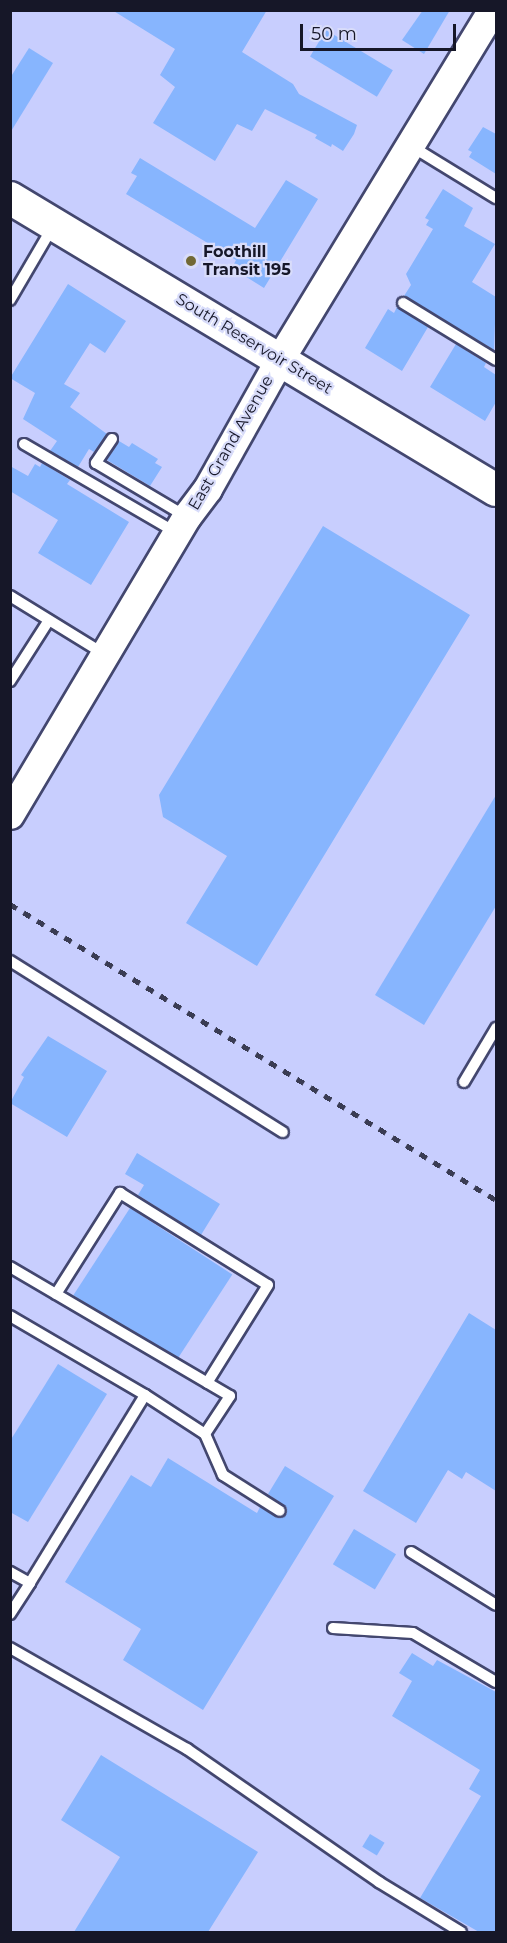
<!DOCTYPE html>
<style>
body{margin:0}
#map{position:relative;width:507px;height:1943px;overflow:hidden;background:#c8cefe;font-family:Montserrat,sans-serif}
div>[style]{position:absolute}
.building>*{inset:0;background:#87b5fe;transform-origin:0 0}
.roads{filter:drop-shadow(2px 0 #43476f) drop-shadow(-2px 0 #43476f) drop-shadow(0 2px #43476f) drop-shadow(0 -2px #43476f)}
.lane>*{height:10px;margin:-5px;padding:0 5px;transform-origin:5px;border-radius:5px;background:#fff}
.secondary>*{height:28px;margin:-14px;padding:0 14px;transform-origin:14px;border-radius:14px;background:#fff}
.primary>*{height:32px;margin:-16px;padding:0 16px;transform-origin:16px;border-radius:16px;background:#fff}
.rail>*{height:4.5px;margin-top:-2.25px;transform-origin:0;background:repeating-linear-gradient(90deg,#3a3c53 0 8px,transparent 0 16px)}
.dots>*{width:16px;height:16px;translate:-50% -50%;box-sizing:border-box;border:3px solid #d8dcfa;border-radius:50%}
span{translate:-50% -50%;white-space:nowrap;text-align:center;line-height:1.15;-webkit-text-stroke:4.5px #d8dcfa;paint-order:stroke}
.poi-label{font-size:16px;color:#161728;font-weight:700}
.left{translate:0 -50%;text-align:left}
.street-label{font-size:16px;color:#161728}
.frame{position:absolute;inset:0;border:12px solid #161728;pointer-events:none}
.scale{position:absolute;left:300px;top:24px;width:156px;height:27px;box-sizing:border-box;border:3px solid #161728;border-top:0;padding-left:8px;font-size:18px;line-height:21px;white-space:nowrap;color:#161728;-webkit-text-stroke:4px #d8dcfa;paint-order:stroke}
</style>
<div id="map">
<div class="building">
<div style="clip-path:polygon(112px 10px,267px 10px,242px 52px,293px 84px,299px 94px,357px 125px,354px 134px,343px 151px,332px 144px,331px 147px,315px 138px,317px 135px,265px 109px,252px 131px,237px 124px,215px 161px,153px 123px,175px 87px,160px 75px,175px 49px)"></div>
<div style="clip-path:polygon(423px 10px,450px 10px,424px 54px,402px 40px)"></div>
<div style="left:326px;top:30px;width:78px;height:31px;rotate:31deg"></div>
<div style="clip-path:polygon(29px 48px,53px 63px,10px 133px,10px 78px)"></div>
<div style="clip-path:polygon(483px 127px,496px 134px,496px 174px,469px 157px,472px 152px,468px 150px)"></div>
<div style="clip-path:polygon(140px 158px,255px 228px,286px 180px,318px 199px,264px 288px,232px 268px,236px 260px,126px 194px,137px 176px,131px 173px)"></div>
<div style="clip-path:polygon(443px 189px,473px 208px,464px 226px,495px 244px,472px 282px,496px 297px,494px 350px,404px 296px,411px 285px,406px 274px,433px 229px,426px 225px,429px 220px,425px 218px)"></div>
<div style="clip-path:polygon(68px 284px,126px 321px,105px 353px,90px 343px,64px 384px,80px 393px,70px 407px,107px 434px,94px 452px,89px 449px,78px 467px,50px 451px,57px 441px,23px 419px,35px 393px,10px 378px)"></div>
<div style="clip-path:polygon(397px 307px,428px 327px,402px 371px,365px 348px,388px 309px,394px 313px)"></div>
<div style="clip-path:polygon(456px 344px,486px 363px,484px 367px,496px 375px,496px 402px,485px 421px,430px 387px)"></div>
<div style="clip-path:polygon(119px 441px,129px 447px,132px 443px,158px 459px,155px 463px,162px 467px,150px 486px,107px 460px)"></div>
<div style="clip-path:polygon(42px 463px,70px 480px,67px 484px,129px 522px,91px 585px,38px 553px,58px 520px,10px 491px,10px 466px,28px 476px,35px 464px,40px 467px)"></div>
<div style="clip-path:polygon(323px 526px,470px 615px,257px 966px,186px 923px,227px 856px,163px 817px,159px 795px)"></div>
<div style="clip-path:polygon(496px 795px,496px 906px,424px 1025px,375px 995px)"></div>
<div style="clip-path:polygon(48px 1036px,107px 1071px,67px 1137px,10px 1103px,24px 1077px,21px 1075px)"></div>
<div style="clip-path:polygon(137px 1153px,220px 1204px,201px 1235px,138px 1195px,144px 1185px,125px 1174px)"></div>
<div style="left:130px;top:1208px;width:122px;height:104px;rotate:33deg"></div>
<div style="clip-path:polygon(469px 1313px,496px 1330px,496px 1491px,466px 1472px,462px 1479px,448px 1470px,416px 1523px,363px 1491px)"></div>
<div style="clip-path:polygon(58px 1364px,107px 1394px,28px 1522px,10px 1512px,10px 1441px)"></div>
<div style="clip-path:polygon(168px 1458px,257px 1513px,260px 1507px,279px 1518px,286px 1515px,287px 1508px,268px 1494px,285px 1466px,334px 1496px,203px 1710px,123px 1660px,141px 1629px,65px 1582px,131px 1475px,151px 1487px)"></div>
<div style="left:354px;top:1529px;width:49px;height:41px;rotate:31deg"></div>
<div style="clip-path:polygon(412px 1653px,433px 1666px,437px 1660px,496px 1692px,496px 1932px,479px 1932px,420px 1898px,481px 1796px,469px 1789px,480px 1770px,392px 1716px,412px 1681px,399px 1673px)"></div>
<div style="clip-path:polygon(101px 1755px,258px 1852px,208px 1932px,74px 1932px,120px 1857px,61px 1820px)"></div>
<div style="left:370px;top:1834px;width:17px;height:15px;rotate:31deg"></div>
</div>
<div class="roads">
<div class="lane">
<div style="left:411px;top:146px;width:100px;rotate:31.5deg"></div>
<div style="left:10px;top:300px;width:83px;rotate:-59.7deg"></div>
<div style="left:403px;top:303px;width:109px;rotate:31.5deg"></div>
<div style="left:112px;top:439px;width:29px;rotate:124deg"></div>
<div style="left:96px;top:463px;width:106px;rotate:30.7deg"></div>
<div style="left:24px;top:444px;width:177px;rotate:30.2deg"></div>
<div style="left:10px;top:596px;width:113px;rotate:31.6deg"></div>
<div style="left:10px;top:681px;width:72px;rotate:-57.4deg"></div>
<div style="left:10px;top:961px;width:322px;rotate:32.1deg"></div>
<div style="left:464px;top:1082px;width:63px;rotate:-59.3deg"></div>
<div style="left:10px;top:1267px;width:255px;rotate:30.4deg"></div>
<div style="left:230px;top:1396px;width:45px;rotate:123.3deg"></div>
<div style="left:205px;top:1434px;width:72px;rotate:-147deg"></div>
<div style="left:56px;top:1294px;width:120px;rotate:-57.6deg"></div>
<div style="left:120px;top:1193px;width:174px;rotate:31.9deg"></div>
<div style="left:268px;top:1285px;width:115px;rotate:121.9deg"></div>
<div style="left:10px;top:1316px;width:156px;rotate:30.3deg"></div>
<div style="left:145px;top:1395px;width:220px;rotate:121.5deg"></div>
<div style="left:30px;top:1583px;width:23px;rotate:-151deg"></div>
<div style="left:205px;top:1434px;width:45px;rotate:66.3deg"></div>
<div style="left:223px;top:1475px;width:67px;rotate:32.3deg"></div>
<div style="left:411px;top:1552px;width:100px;rotate:31.9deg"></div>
<div style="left:10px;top:1614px;width:37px;rotate:-57deg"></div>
<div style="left:333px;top:1628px;width:80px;rotate:3.6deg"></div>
<div style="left:413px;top:1633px;width:96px;rotate:30.6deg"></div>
<div style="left:10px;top:1648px;width:204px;rotate:29.7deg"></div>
<div style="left:187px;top:1749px;width:234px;rotate:34.7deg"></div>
<div style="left:379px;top:1882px;width:96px;rotate:31.4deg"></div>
</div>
<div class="secondary">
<div style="left:10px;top:815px;width:347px;rotate:-59.3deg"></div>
<div style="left:187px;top:517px;width:35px;rotate:-53deg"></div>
<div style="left:208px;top:489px;width:148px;rotate:-60.8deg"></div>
<div style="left:280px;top:360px;width:410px;rotate:-58.7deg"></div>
</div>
<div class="primary">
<div style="left:10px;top:198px;width:567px;rotate:31deg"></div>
</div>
</div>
<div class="rail">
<div style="left:10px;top:904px;width:569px;rotate:31.34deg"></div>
</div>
<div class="dots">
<div style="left:191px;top:261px;background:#716835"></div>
</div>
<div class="poi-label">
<span class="left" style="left:203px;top:261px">Foothill<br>Transit 195</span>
</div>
<div class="street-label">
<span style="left:254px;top:344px;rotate:31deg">South Reservoir Street</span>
<span style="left:231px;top:443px;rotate:-60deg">East Grand Avenue</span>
</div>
<div class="frame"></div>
<div class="scale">50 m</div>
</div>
